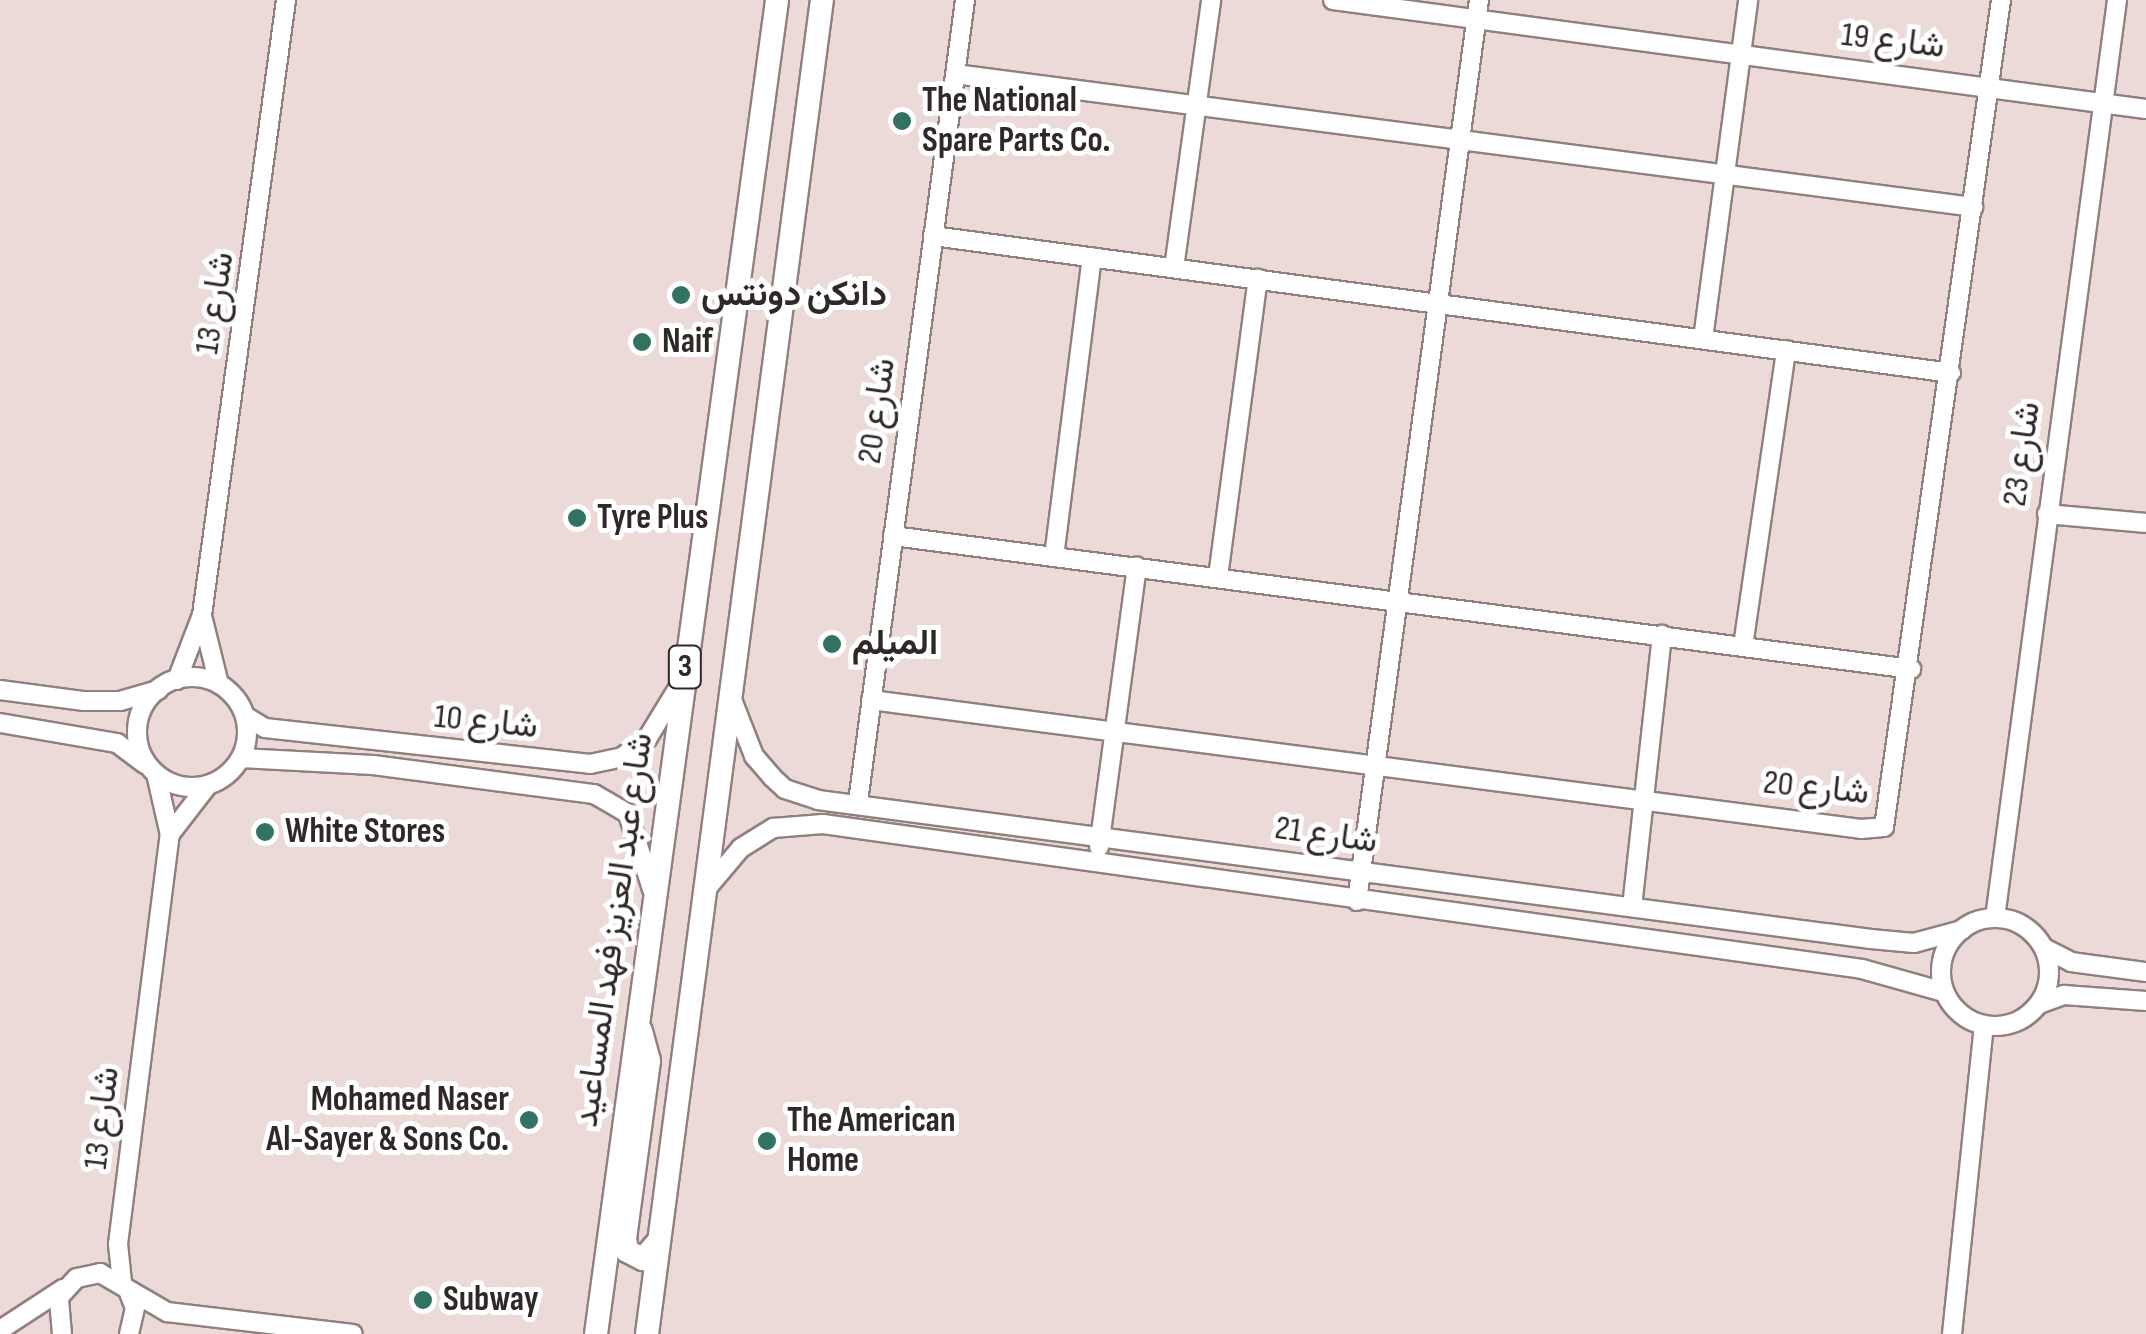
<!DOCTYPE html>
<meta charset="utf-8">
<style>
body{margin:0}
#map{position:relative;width:2146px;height:1334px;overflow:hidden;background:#ebdad8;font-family:"Sofia Sans Condensed",Vazirmatn,sans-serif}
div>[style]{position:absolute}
.roads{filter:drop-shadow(2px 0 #90817f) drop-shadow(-2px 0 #90817f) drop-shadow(0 2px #90817f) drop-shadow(0 -2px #90817f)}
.minor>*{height:18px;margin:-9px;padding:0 9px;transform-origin:9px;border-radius:9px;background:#fff}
.minor>.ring{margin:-9px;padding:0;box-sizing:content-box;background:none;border:18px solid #fff;border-radius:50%}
.major>*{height:22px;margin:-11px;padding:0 11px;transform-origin:11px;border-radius:11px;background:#fff}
.dots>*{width:28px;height:28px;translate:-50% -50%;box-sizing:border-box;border:5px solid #fff;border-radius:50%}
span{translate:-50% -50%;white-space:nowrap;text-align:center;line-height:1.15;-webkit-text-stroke:10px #fff;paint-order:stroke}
.shield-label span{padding:2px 8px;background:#fff;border:2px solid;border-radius:8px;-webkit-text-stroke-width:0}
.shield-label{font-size:32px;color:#2e2827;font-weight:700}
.street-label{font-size:35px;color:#2e2827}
.poi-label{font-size:35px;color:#2e2827;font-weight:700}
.left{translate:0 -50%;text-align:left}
.right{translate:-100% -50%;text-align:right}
</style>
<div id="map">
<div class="roads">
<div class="minor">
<div style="left:1333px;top:0;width:820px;rotate:7.64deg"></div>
<div style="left:955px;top:74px;width:1027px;rotate:7.44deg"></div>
<div style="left:933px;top:236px;width:1027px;rotate:7.66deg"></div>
<div style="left:1174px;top:268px;width:271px;rotate:-82.1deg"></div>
<div style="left:1703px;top:339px;width:342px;rotate:-82.4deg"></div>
<div style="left:2047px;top:514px;width:99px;rotate:5.2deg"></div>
<div style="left:893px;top:536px;width:1027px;rotate:7.44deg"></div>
<div style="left:1054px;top:557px;width:302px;rotate:-82.8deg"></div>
<div style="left:1218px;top:577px;width:301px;rotate:-82.4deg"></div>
<div style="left:202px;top:616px;width:70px;rotate:76deg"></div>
<div style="left:1743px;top:646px;width:299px;rotate:-81.7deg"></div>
<div class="ring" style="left:137px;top:677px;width:92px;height:92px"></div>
<div style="left:177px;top:680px;width:70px;rotate:-69deg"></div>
<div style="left:202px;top:615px;width:621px;rotate:-82.22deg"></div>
<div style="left:0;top:690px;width:85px;rotate:7.5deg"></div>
<div style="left:84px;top:701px;width:36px"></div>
<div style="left:120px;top:701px;width:40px;rotate:-16deg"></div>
<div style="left:871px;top:700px;width:998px;rotate:7.42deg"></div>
<div style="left:1861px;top:829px;width:23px;rotate:-5deg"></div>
<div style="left:1884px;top:827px;width:835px;rotate:-81.95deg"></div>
<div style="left:733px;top:702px;width:58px;rotate:68.7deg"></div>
<div style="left:754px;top:756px;width:28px;rotate:49deg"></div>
<div style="left:772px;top:777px;width:18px;rotate:43deg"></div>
<div style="left:785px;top:789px;width:35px;rotate:18deg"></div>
<div style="left:818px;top:800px;width:1062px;rotate:7.52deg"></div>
<div style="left:1871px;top:939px;width:43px;rotate:5.3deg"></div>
<div style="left:1914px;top:943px;width:50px;rotate:-15.2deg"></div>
<div style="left:245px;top:716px;width:23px;rotate:31deg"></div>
<div style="left:265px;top:728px;width:327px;rotate:6.3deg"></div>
<div style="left:590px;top:764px;width:33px;rotate:-12deg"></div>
<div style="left:622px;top:757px;width:31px;rotate:-36deg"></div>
<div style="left:647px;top:739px;width:66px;rotate:-58.7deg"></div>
<div style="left:0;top:723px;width:119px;rotate:9.7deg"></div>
<div style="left:117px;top:743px;width:35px;rotate:37deg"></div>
<div style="left:241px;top:758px;width:132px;rotate:3deg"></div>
<div style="left:373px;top:765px;width:223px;rotate:7.5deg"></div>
<div style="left:594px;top:794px;width:39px;rotate:30deg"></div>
<div style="left:628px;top:814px;width:79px;rotate:72.3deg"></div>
<div style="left:858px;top:802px;width:809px;rotate:-82.4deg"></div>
<div style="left:170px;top:834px;width:62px;rotate:-52.2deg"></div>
<div style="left:1099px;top:847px;width:283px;rotate:-82.3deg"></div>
<div style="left:708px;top:887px;width:51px;rotate:-49.8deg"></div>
<div style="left:741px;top:848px;width:38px;rotate:-32deg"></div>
<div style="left:773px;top:828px;width:50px;rotate:-4.6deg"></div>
<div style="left:823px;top:824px;width:1049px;rotate:7.94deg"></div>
<div style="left:1862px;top:969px;width:85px;rotate:15.7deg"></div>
<div style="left:1357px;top:901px;width:909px;rotate:-82.29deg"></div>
<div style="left:1632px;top:907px;width:274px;rotate:-83.7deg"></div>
<div class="ring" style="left:1941px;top:918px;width:90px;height:90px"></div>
<div style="left:1995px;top:918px;width:926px;rotate:-82.43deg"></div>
<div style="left:2044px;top:948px;width:30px;rotate:27deg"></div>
<div style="left:2071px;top:962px;width:76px;rotate:7.6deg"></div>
<div style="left:2039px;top:1004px;width:27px;rotate:-20deg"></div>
<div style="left:2064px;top:995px;width:82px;rotate:4.2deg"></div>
<div style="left:122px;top:1282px;width:38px;rotate:-96deg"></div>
<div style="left:118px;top:1244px;width:412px;rotate:-82.8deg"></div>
<div style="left:170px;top:835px;width:63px;rotate:-102.9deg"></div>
<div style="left:128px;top:1290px;width:19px;rotate:69deg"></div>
<div style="left:135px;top:1308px;width:27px;rotate:103deg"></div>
<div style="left:0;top:1330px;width:75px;rotate:-33.1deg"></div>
<div style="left:62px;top:1334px;width:37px;rotate:-95deg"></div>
<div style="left:59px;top:1297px;width:26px;rotate:-47deg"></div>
<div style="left:77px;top:1278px;width:24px;rotate:-12deg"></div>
<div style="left:100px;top:1273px;width:78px;rotate:30.2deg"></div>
<div style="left:167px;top:1312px;width:187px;rotate:6.7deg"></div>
<div style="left:1952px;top:1334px;width:310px;rotate:-84.1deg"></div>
</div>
<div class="major">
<div style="left:641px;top:1031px;width:31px;rotate:75deg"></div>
<div style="left:649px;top:1061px;width:179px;rotate:97.7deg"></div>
<div style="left:625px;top:1238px;width:13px;rotate:81deg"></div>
<div style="left:627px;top:1251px;width:18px;rotate:27deg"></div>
<div style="left:643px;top:1259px;width:23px;rotate:-49deg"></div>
<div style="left:596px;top:1334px;width:1346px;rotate:-82.27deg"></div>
<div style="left:647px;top:1334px;width:1345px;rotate:-82.53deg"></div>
</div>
</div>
<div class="dots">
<div style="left:902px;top:121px;background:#327261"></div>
<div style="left:681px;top:295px;background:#327261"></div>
<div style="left:642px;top:342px;background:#327261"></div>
<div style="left:577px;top:518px;background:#327261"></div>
<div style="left:832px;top:644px;background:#327261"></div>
<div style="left:265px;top:832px;background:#327261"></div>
<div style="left:529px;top:1120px;background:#327261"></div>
<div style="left:767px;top:1141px;background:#327261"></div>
<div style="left:423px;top:1300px;background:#327261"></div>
</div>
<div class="shield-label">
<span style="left:685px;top:667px">3</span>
</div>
<div class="street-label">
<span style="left:1893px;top:41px;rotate:7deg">شارع 19</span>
<span style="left:215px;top:303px;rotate:-81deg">شارع 13</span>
<span style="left:877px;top:411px;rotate:-82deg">شارع 20</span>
<span style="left:2022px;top:454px;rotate:-82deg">شارع 23</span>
<span style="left:486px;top:722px;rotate:6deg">شارع 10</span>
<span style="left:1816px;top:788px;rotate:6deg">شارع 20</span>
<span style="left:1326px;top:835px;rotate:8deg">شارع 21</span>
<span style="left:614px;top:930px;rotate:-82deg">شارع عبد العزيز فهد المساعيد</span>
<span style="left:102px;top:1118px;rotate:-83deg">شارع 13</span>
</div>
<div class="poi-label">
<span class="left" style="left:922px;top:121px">The National<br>Spare Parts Co.</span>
<span class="left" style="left:701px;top:295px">دانكن دونتس</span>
<span class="left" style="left:662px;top:342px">Naif</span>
<span class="left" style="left:597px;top:518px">Tyre Plus</span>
<span class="left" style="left:852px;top:644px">الميلم</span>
<span class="left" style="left:285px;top:832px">White Stores</span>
<span class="right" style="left:509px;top:1120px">Mohamed Naser<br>Al-Sayer &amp; Sons Co.</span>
<span class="left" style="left:787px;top:1141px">The American<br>Home</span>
<span class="left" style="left:443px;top:1300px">Subway</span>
</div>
</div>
